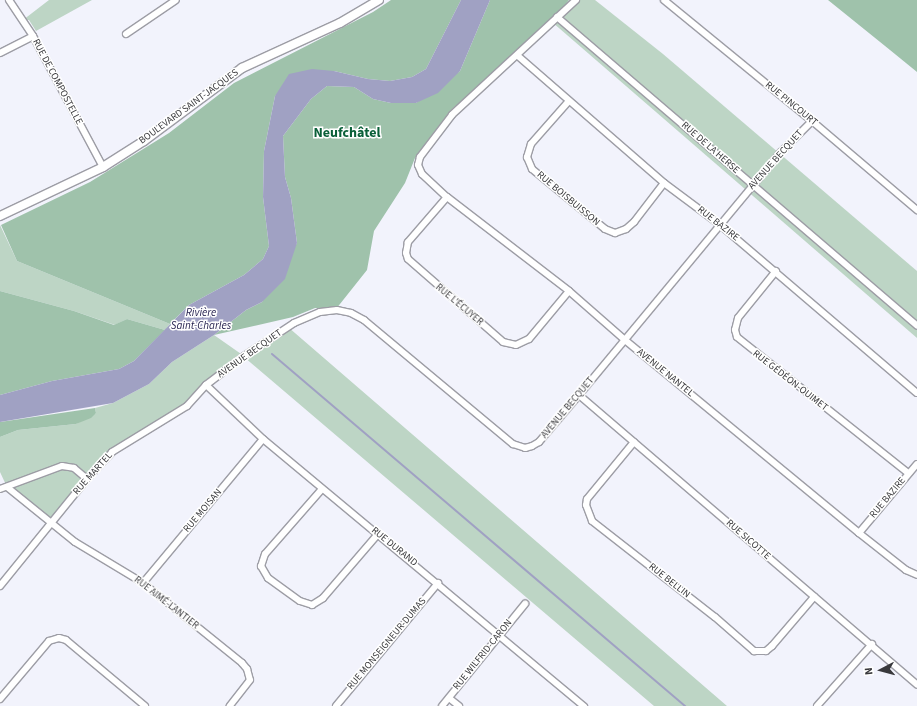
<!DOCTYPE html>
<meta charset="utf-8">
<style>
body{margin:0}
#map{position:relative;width:917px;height:706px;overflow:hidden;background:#f2f3fc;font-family:"Source Sans 3",sans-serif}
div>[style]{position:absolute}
.green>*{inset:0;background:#bdd5c5}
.forest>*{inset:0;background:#9fc2ab}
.water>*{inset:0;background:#a0a1c3}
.stream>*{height:2px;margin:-1px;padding:0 1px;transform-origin:1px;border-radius:1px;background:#a0a1c3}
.roads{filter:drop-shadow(1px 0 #9d9da5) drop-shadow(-1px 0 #9d9da5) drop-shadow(0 1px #9d9da5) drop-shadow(0 -1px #9d9da5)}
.street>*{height:6px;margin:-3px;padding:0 3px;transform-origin:3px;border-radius:3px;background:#fff}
.secondary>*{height:8px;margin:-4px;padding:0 4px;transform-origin:4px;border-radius:4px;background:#fff}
span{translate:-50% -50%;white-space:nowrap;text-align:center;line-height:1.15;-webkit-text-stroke:3px #fff;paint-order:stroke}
.street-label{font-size:10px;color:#39393c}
.water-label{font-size:11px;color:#272350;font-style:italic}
.district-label{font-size:14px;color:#0a6039;font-weight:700}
.north{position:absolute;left:861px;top:650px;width:40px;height:40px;-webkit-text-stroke:3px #fff;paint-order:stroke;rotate:264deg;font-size:11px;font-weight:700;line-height:16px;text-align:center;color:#39393c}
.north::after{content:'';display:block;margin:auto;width:14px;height:18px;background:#39393c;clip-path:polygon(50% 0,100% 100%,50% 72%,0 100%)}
</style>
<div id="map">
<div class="green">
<div style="clip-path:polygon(49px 0,92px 0,36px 31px,29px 20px,23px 20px)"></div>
<div style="clip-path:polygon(576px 0,595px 0,663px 54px,917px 271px,917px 338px,552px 22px)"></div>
<div style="clip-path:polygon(0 225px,17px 261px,170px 324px,165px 330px,127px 319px,115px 325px,74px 311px,0 291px)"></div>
<div style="clip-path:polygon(288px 327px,727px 706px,654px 706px,244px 357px,187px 406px,123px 444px,51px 524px,7px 487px,0 472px,0 437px,18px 430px,76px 424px,96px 413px,95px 408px,113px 403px,149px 384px,172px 362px,214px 335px,244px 356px)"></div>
</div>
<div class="forest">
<div style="clip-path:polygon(391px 0,461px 0,426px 69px,412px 77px,390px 81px,368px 79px,334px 71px,275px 96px,264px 151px,263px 197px,269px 246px,263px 259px,244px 275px,189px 305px,170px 324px,17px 261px,1px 225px,90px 182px,169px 133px,234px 83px,373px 12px)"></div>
<div style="clip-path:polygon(490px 0,569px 0,552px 22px,451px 110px,415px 158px,405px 183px,374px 231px,367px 270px,336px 309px,315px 308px,293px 317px,214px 335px,246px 310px,262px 302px,297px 243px,291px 198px,285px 177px,283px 136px,311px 99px,327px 86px,354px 87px,373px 99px,391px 103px,416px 103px,460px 71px)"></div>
<div style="clip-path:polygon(828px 0,917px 0,917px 72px,890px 50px)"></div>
<div style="clip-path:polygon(0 291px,74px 311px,114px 325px,127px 319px,165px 330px,134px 361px,119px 369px,52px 381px,0 395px)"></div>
<div style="clip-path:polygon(95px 408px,96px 413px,91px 418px,76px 424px,18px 430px,0 437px,0 422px)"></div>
</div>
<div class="water">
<div style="clip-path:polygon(461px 0,490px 0,460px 71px,438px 93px,416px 103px,391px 103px,373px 99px,354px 87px,327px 86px,311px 99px,283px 136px,285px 177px,291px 198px,297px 243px,285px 279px,262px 302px,246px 310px,214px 335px,172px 362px,149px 384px,113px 403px,0 422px,0 395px,52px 381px,119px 369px,134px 361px,189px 305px,244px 275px,263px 259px,269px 246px,263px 197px,264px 151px,275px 96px,289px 74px,312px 69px,334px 71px,368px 79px,390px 81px,412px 77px,426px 69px)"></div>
</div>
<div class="stream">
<div style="left:272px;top:354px;width:543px;rotate:40.44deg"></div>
</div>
<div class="roads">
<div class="street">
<div style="left:9px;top:0;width:43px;rotate:56.3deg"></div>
<div style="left:33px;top:36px;width:149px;rotate:61.9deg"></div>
<div style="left:576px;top:0;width:169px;rotate:137.2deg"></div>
<div style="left:452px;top:115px;width:53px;rotate:127.3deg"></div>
<div style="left:420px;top:157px;width:8px;rotate:104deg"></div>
<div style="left:418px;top:165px;width:10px;rotate:66deg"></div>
<div style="left:422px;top:174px;width:34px;rotate:43deg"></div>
<div style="left:447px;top:197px;width:154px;rotate:37.6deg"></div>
<div style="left:569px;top:291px;width:74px;rotate:41.2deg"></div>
<div style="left:625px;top:340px;width:303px;rotate:39.5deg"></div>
<div style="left:859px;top:533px;width:60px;rotate:38.2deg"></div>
<div style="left:906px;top:570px;width:12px;rotate:24deg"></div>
<div style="left:664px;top:0;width:191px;rotate:39.3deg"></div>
<div style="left:812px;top:121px;width:138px;rotate:40.3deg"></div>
<div style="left:557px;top:17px;width:474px;rotate:40.6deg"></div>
<div style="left:126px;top:34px;width:60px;rotate:-34.2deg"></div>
<div style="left:0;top:53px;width:37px;rotate:-27deg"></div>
<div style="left:518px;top:56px;width:194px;rotate:41deg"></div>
<div style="left:664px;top:183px;width:69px;rotate:36.7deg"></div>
<div style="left:719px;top:224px;width:260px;rotate:40.5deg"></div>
<div style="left:568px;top:102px;width:56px;rotate:131.4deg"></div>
<div style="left:531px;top:144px;width:14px;rotate:107deg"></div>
<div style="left:527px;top:157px;width:13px;rotate:67deg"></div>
<div style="left:532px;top:169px;width:94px;rotate:39.4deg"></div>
<div style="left:605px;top:229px;width:11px;rotate:22deg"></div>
<div style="left:615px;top:233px;width:12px;rotate:-20deg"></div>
<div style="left:626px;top:229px;width:11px;rotate:-41deg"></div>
<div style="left:634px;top:222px;width:49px;rotate:-52.4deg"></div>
<div style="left:447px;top:197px;width:60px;rotate:130.9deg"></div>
<div style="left:408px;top:242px;width:11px;rotate:100deg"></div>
<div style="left:406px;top:253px;width:6px;rotate:72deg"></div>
<div style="left:408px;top:259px;width:126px;rotate:41.1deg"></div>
<div style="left:503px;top:342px;width:13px;rotate:13deg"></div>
<div style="left:516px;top:345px;width:14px;rotate:-25deg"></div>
<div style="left:529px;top:339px;width:62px;rotate:-50.2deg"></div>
<div style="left:776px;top:271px;width:60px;rotate:129deg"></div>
<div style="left:738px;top:318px;width:12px;rotate:104deg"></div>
<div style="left:735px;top:330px;width:7px;rotate:74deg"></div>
<div style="left:737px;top:337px;width:218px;rotate:38.5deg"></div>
<div style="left:206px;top:385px;width:79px;rotate:43.5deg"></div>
<div style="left:263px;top:439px;width:418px;rotate:39.8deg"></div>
<div style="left:579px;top:395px;width:445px;rotate:40.6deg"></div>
<div style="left:634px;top:442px;width:74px;rotate:129.5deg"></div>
<div style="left:587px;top:499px;width:6px;rotate:99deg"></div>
<div style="left:586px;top:505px;width:17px;rotate:69deg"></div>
<div style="left:592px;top:521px;width:156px;rotate:38deg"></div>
<div style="left:715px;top:617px;width:52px;rotate:41.1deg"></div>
<div style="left:754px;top:651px;width:12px"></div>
<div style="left:766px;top:651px;width:8px;rotate:-40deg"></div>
<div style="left:772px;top:646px;width:65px;rotate:-49.4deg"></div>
<div style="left:7px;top:487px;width:87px;rotate:39deg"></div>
<div style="left:75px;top:542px;width:79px;rotate:31.1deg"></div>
<div style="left:143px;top:583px;width:127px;rotate:38.9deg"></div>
<div style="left:242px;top:663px;width:8px;rotate:50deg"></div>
<div style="left:247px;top:669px;width:11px;rotate:75deg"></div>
<div style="left:250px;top:680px;width:33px;rotate:128deg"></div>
<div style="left:0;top:489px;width:66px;rotate:-20.4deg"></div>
<div style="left:62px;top:466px;width:12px;rotate:9deg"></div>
<div style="left:74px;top:468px;width:17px;rotate:40deg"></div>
<div style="left:322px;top:489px;width:86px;rotate:131.2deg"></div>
<div style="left:265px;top:554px;width:13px;rotate:108deg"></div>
<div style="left:261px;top:566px;width:14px;rotate:60deg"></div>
<div style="left:268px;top:578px;width:39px;rotate:36deg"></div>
<div style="left:300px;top:601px;width:13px;rotate:18deg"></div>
<div style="left:312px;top:605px;width:13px;rotate:-32deg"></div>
<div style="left:323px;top:598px;width:84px;rotate:-49.3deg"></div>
<div style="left:859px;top:533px;width:90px;rotate:-50deg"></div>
<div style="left:143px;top:583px;width:187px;rotate:-50.2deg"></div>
<div style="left:0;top:586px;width:138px;rotate:-50.9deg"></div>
<div style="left:87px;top:479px;width:37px;rotate:-47deg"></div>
<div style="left:112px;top:452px;width:88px;rotate:-31.5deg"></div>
<div style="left:187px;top:406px;width:28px;rotate:-48deg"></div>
<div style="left:206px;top:385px;width:48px;rotate:-37.3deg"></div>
<div style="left:244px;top:356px;width:60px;rotate:-33.4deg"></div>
<div style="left:294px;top:323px;width:28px;rotate:-23deg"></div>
<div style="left:320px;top:312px;width:17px;rotate:-7deg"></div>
<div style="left:337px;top:310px;width:14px;rotate:12deg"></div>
<div style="left:351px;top:313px;width:15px;rotate:28deg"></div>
<div style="left:364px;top:320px;width:194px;rotate:39.8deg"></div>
<div style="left:513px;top:444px;width:13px;rotate:18deg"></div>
<div style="left:525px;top:448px;width:7px;rotate:-16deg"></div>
<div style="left:532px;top:446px;width:8px;rotate:-30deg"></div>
<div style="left:539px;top:442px;width:62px;rotate:-49.6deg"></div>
<div style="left:579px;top:395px;width:315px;rotate:-50.3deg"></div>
<div style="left:780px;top:153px;width:45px;rotate:-45deg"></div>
<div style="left:449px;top:698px;width:13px;rotate:39deg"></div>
<div style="left:0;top:699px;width:76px;rotate:-49.8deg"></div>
<div style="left:49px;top:641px;width:10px;rotate:-17deg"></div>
<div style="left:59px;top:638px;width:7px;rotate:16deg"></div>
<div style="left:66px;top:640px;width:103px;rotate:39.9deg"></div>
<div style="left:336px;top:706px;width:160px;rotate:-50.3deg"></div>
<div style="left:442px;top:706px;width:132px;rotate:-50.9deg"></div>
<div style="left:817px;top:706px;width:83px;rotate:-48.4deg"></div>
</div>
<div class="secondary">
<div style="left:0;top:216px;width:114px;rotate:-25.4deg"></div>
<div style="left:103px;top:167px;width:49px;rotate:-32.4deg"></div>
<div style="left:144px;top:141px;width:122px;rotate:-36.7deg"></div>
<div style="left:242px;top:68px;width:108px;rotate:-24.7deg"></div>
<div style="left:340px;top:23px;width:45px;rotate:-30.5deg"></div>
</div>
</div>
<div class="street-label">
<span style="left:57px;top:82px;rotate:62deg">RUE DE COMPOSTELLE</span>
<span style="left:791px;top:104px;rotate:39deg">RUE PINCOURT</span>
<span style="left:189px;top:107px;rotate:-36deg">BOULEVARD SAINT-JACQUES</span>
<span style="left:710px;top:148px;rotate:41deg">RUE DE LA HERSE</span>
<span style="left:776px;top:160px;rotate:-48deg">AVENUE BECQUET</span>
<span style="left:568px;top:199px;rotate:40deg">RUE BOISBUISSON</span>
<span style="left:718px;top:224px;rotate:38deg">RUE BAZIRE</span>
<span style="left:459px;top:305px;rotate:40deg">RUE L'ÉCUYER</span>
<span style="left:250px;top:354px;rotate:-35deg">AVENUE BECQUET</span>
<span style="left:665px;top:373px;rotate:39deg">AVENUE NANTEL</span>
<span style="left:790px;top:381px;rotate:38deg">RUE GÉDÉON-OUIMET</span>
<span style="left:568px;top:408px;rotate:-50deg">AVENUE BECQUET</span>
<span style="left:93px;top:474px;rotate:-48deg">RUE MARTEL</span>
<span style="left:888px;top:498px;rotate:-50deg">RUE BAZIRE</span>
<span style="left:203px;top:511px;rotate:-50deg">RUE MOISAN</span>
<span style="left:748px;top:540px;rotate:41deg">RUE SICOTTE</span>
<span style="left:394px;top:547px;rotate:39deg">RUE DURAND</span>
<span style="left:669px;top:581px;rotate:38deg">RUE BELLIN</span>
<span style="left:166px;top:603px;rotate:38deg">RUE AIMÉ-LANTIER</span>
<span style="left:387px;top:644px;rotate:-50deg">RUE MONSEIGNEUR-DUMAS</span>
<span style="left:483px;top:655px;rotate:-51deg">RUE WILFRID-CARON</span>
</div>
<div class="water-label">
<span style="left:201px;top:320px">Rivière<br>Saint-Charles</span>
</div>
<div class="district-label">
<span style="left:347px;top:133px">Neufchâtel</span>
</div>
<div class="north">N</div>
</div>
